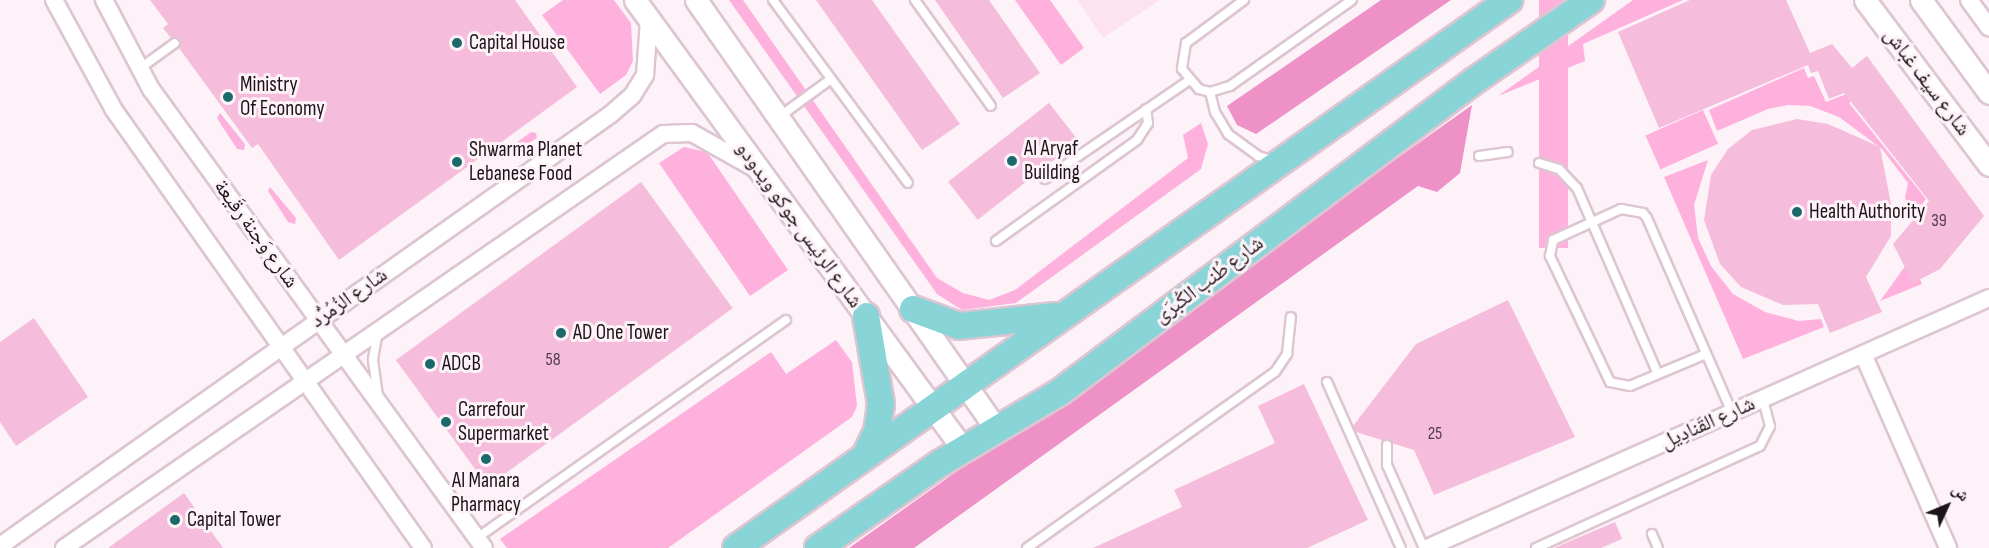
<!DOCTYPE html>
<meta charset="utf-8">
<style>
body{margin:0}
#map{position:relative;width:1989px;height:548px;overflow:hidden;background:#fdf2f8;font-family:"Sofia Sans Condensed","Noto Naskh Arabic",sans-serif}
div>[style]{position:absolute}
.built>*{inset:0;background:#fde2f0}
.green>*{inset:0;background:#ffb1dd;transform-origin:0 0}
.forest>*{inset:0;background:#ed91c7}
.building>*{inset:0;background:#f5bcdc;transform-origin:0 0}
.roads{filter:drop-shadow(2px 0 #ddc5d2) drop-shadow(-2px 0 #ddc5d2) drop-shadow(0 2px #ddc5d2) drop-shadow(0 -2px #ddc5d2)}
.service>*{height:8px;margin:-4px;padding:0 4px;transform-origin:4px;border-radius:4px;background:#fff}
.minor>*{height:16px;margin:-8px;padding:0 8px;transform-origin:8px;border-radius:8px;background:#fff}
.tertiary>*{height:21px;margin:-10.5px;padding:0 10.5px;transform-origin:10.5px;border-radius:10.5px;background:#fff}
.primary>*{height:26px;margin:-13px;padding:0 13px;transform-origin:13px;border-radius:13px;background:#88d4d6}
.dots>*{width:16px;height:16px;translate:-50% -50%;box-sizing:border-box;border:3px solid #fdf2f8;border-radius:50%}
span{translate:-50% -50%;white-space:nowrap;text-align:center;line-height:1.15;-webkit-text-stroke:6px #fdf2f8;paint-order:stroke}
.number-label{font-size:18px;color:#523e49}
.number-label span{-webkit-text-stroke-width:0}
.poi-label{font-size:21px;color:#1c1418}
.left{translate:0 -50%;text-align:left}
.street-label{font-size:21px;color:#1c1418}
.north{position:absolute;left:1917px;top:476px;width:60px;height:60px;-webkit-text-stroke:4px #fdf2f8;paint-order:stroke;rotate:46deg;font-size:16px;font-weight:700;line-height:24px;text-align:center;color:#1c1418}
.north::after{content:'';display:block;margin:auto;width:21px;height:27px;background:#1c1418;clip-path:polygon(50% 0,100% 100%,50% 72%,0 100%)}
</style>
<div id="map">
<div class="built">
<div style="clip-path:polygon(1077px 0,1160px 0,1103px 38px)"></div>
</div>
<div class="green">
<div style="clip-path:polygon(563px 0,614px 0,631px 23px,633px 61px,626px 75px,600px 94px,542px 15px)"></div>
<div style="clip-path:polygon(729px 0,743px 0,937px 278px,963px 293px,989px 300px,1015px 290px,1188px 158px,1183px 135px,1201px 123px,1208px 144px,1201px 169px,1016px 303px,962px 310px,937px 294px)"></div>
<div style="clip-path:polygon(1015px 0,1050px 0,1084px 48px,1061px 65px)"></div>
<div style="left:1539px;top:0;width:29px;height:248px"></div>
<div style="clip-path:polygon(1633px 0,1683px 0,1583px 44px,1585px 61px,1498px 96px)"></div>
<div style="clip-path:polygon(1804px 68px,1808px 78px,1814px 76px,1826px 102px,1849px 93px,1854px 99px,1849px 103px,1926px 199px,1913px 216px,1905px 198px,1908px 183px,1882px 149px,1839px 117px,1810px 106px,1788px 105px,1768px 109px,1717px 131px,1709px 110px)"></div>
<div style="left:1703px;top:110px;width:37px;height:63px;rotate:66deg"></div>
<div style="clip-path:polygon(220px 113px,245px 144px,244px 150px,237px 149px,217px 118px)"></div>
<div style="clip-path:polygon(531px 132px,536px 133px,537px 138px,502px 160px,501px 154px)"></div>
<div style="clip-path:polygon(684px 147px,707px 152px,788px 270px,750px 296px,659px 163px)"></div>
<div style="clip-path:polygon(1708px 160px,1694px 205px,1698px 238px,1711px 266px,1733px 294px,1765px 312px,1799px 321px,1821px 319px,1824px 327px,1743px 359px,1664px 177px)"></div>
<div style="clip-path:polygon(270px 187px,296px 218px,295px 224px,288px 222px,268px 191px)"></div>
<div style="clip-path:polygon(1911px 258px,1922px 284px,1880px 301px)"></div>
<div style="clip-path:polygon(836px 340px,852px 362px,857px 406px,852px 417px,668px 548px,507px 548px,500px 539px,771px 352px,786px 374px)"></div>
</div>
<div class="forest">
<div style="clip-path:polygon(1381px 0,1451px 0,1256px 134px,1237px 125px,1227px 106px)"></div>
<div style="clip-path:polygon(1472px 105px,1460px 173px,1437px 192px,1418px 186px,914px 548px,849px 548px)"></div>
</div>
<div class="building">
<div style="clip-path:polygon(150px 0,515px 0,577px 87px,339px 260px,258px 144px,252px 148px,179px 48px,180px 39px,171px 38px,163px 28px,168px 24px)"></div>
<div style="clip-path:polygon(816px 0,872px 0,960px 124px,922px 150px)"></div>
<div style="clip-path:polygon(935px 0,989px 0,1040px 73px,1003px 98px)"></div>
<div style="clip-path:polygon(1690px 0,1786px 0,1810px 53px,1832px 44px,1852px 68px,1867px 56px,1984px 216px,1940px 269px,1913px 283px,1893px 244px,1929px 201px,1844px 93px,1829px 99px,1818px 71px,1811px 73px,1808px 65px,1659px 128px,1618px 32px)"></div>
<div style="left:1049px;top:103px;width:48px;height:128px;rotate:52deg"></div>
<div style="clip-path:polygon(1797px 119px,1828px 124px,1880px 147px,1891px 204px,1891px 236px,1866px 277px,1882px 312px,1830px 333px,1818px 304px,1783px 305px,1741px 287px,1720px 264px,1704px 220px,1711px 175px,1728px 149px,1752px 130px)"></div>
<div style="left:641px;top:182px;width:156px;height:303px;rotate:54deg"></div>
<div style="clip-path:polygon(1508px 300px,1575px 437px,1434px 495px,1414px 450px,1356px 432px,1353px 426px,1416px 344px)"></div>
<div style="clip-path:polygon(34px 318px,88px 397px,16px 446px,0 422px,0 342px)"></div>
<div style="clip-path:polygon(1304px 384px,1368px 520px,1307px 548px,1093px 548px,1182px 507px,1174px 490px,1275px 443px,1258px 406px)"></div>
<div style="clip-path:polygon(184px 493px,223px 548px,108px 548px)"></div>
<div style="clip-path:polygon(1615px 522px,1622px 539px,1601px 548px,1554px 548px)"></div>
</div>
<div class="roads">
<div class="service">
<div style="left:773px;top:0;width:227px;rotate:53.6deg"></div>
<div style="left:915px;top:0;width:130px;rotate:54.4deg"></div>
<div style="left:1244px;top:0;width:72px;rotate:143.4deg"></div>
<div style="left:1186px;top:43px;width:26px;rotate:99deg"></div>
<div style="left:1182px;top:69px;width:26px;rotate:50deg"></div>
<div style="left:1199px;top:89px;width:11px;rotate:15deg"></div>
<div style="left:1210px;top:92px;width:21px;rotate:-17deg"></div>
<div style="left:1230px;top:86px;width:149px;rotate:-35.2deg"></div>
<div style="left:139px;top:69px;width:44px;rotate:-35.8deg"></div>
<div style="left:1210px;top:92px;width:21px;rotate:76deg"></div>
<div style="left:1215px;top:112px;width:26px;rotate:59deg"></div>
<div style="left:1228px;top:134px;width:37px;rotate:36deg"></div>
<div style="left:1258px;top:156px;width:18px;rotate:16deg"></div>
<div style="left:779px;top:117px;width:64px;rotate:-36.2deg"></div>
<div style="left:1479px;top:156px;width:29px;rotate:-8deg"></div>
<div style="left:1539px;top:163px;width:21px;rotate:17deg"></div>
<div style="left:1559px;top:169px;width:26px;rotate:47deg"></div>
<div style="left:1577px;top:188px;width:203px;rotate:66.5deg"></div>
<div style="left:1045px;top:179px;width:173px;rotate:-34.4deg"></div>
<div style="left:996px;top:241px;width:173px;rotate:-35.6deg"></div>
<div style="left:1137px;top:140px;width:20px;rotate:-57deg"></div>
<div style="left:1148px;top:123px;width:14px;rotate:-98deg"></div>
<div style="left:1706px;top:354px;width:82px;rotate:157.2deg"></div>
<div style="left:1630px;top:386px;width:20px;rotate:-169deg"></div>
<div style="left:1610px;top:382px;width:140px;rotate:-115.5deg"></div>
<div style="left:1550px;top:256px;width:16px;rotate:-79deg"></div>
<div style="left:1553px;top:240px;width:75px;rotate:-24.5deg"></div>
<div style="left:1621px;top:209px;width:22px;rotate:10deg"></div>
<div style="left:1643px;top:213px;width:6px;rotate:51deg"></div>
<div style="left:1647px;top:218px;width:213px;rotate:66.4deg"></div>
<div style="left:1327px;top:382px;width:182px;rotate:66deg"></div>
<div style="left:378px;top:396px;width:37px;rotate:-98deg"></div>
<div style="left:373px;top:359px;width:27px;rotate:-80deg"></div>
<div style="left:1387px;top:445px;width:20px;rotate:90deg"></div>
<div style="left:1387px;top:465px;width:91px;rotate:66deg"></div>
<div style="left:1652px;top:534px;width:15px;rotate:67deg"></div>
<div style="left:477px;top:538px;width:378px;rotate:-35.2deg"></div>
<div style="left:1027px;top:548px;width:304px;rotate:-35.4deg"></div>
<div style="left:1275px;top:372px;width:22px;rotate:-56deg"></div>
<div style="left:1287px;top:354px;width:37px;rotate:-84deg"></div>
<div style="left:1536px;top:548px;width:246px;rotate:-24.5deg"></div>
<div style="left:1760px;top:446px;width:22px;rotate:-63deg"></div>
<div style="left:1770px;top:426px;width:28px;rotate:-105deg"></div>
</div>
<div class="minor">
<div style="left:54px;top:0;width:125px;rotate:61.4deg"></div>
<div style="left:114px;top:110px;width:536px;rotate:54.8deg"></div>
<div style="left:104px;top:0;width:101px;rotate:62.2deg"></div>
<div style="left:151px;top:89px;width:567px;rotate:54.04deg"></div>
<div style="left:1969px;top:0;width:34px;rotate:54deg"></div>
<div style="left:1863px;top:354px;width:212px;rotate:66.3deg"></div>
<div style="left:0;top:546px;width:748px;rotate:-35.26deg"></div>
<div style="left:611px;top:114px;width:28px;rotate:-41deg"></div>
<div style="left:632px;top:96px;width:25px;rotate:-58deg"></div>
<div style="left:645px;top:75px;width:55px;rotate:-85.8deg"></div>
<div style="left:64px;top:548px;width:728px;rotate:-34.65deg"></div>
<div style="left:663px;top:134px;width:29px;rotate:-2deg"></div>
<div style="left:692px;top:133px;width:73px;rotate:29.4deg"></div>
<div style="left:1427px;top:548px;width:615px;rotate:-23.98deg"></div>
</div>
<div class="tertiary">
<div style="left:635px;top:0;width:556px;rotate:53.85deg"></div>
<div style="left:696px;top:0;width:525px;rotate:55.01deg"></div>
<div style="left:1865px;top:0;width:206px;rotate:53.1deg"></div>
<div style="left:1921px;top:0;width:115px;rotate:53.8deg"></div>
</div>
<div class="primary">
<div style="left:913px;top:309px;width:49px;rotate:20.3deg"></div>
<div style="left:959px;top:326px;width:97px;rotate:-5.9deg"></div>
<div style="left:866px;top:316px;width:89px;rotate:80.3deg"></div>
<div style="left:881px;top:404px;width:27px;rotate:98deg"></div>
<div style="left:877px;top:431px;width:26px;rotate:115deg"></div>
<div style="left:736px;top:548px;width:948px;rotate:-35.33deg"></div>
<div style="left:818px;top:548px;width:147px;rotate:-34.8deg"></div>
<div style="left:939px;top:464px;width:141px;rotate:-30.8deg"></div>
<div style="left:1060px;top:392px;width:518px;rotate:-36.91deg"></div>
<div style="left:1474px;top:81px;width:142px;rotate:-34.7deg"></div>
</div>
</div>
<div class="dots">
<div style="left:457px;top:43px;background:#1c696b"></div>
<div style="left:228px;top:97px;background:#1c696b"></div>
<div style="left:1012px;top:161px;background:#1c696b"></div>
<div style="left:457px;top:162px;background:#1c696b"></div>
<div style="left:1797px;top:212px;background:#1c696b"></div>
<div style="left:561px;top:333px;background:#1c696b"></div>
<div style="left:430px;top:364px;background:#1c696b"></div>
<div style="left:446px;top:422px;background:#1c696b"></div>
<div style="left:486px;top:459px;background:#1c696b"></div>
<div style="left:175px;top:520px;background:#1c696b"></div>
</div>
<div class="number-label">
<span style="left:1939px;top:221px">39</span>
<span style="left:553px;top:360px">58</span>
<span style="left:1435px;top:434px">25</span>
</div>
<div class="poi-label">
<span class="left" style="left:469px;top:43px">Capital House</span>
<span class="left" style="left:240px;top:97px">Ministry<br>Of Economy</span>
<span class="left" style="left:1024px;top:161px">Al Aryaf<br>Building</span>
<span class="left" style="left:469px;top:162px">Shwarma Planet<br>Lebanese Food</span>
<span class="left" style="left:1809px;top:212px">Health Authority</span>
<span class="left" style="left:573px;top:333px">AD One Tower</span>
<span class="left" style="left:442px;top:364px">ADCB</span>
<span class="left" style="left:458px;top:422px">Carrefour<br>Supermarket</span>
<span style="left:486px;top:493px">Al Manara<br>Pharmacy</span>
<span class="left" style="left:187px;top:520px">Capital Tower</span>
</div>
<div class="street-label">
<span style="left:1927px;top:82px;rotate:53deg">شارع سيف غباش</span>
<span style="left:799px;top:225px;rotate:54deg">شارع الرئيس جوكو ويدودو</span>
<span style="left:256px;top:234px;rotate:54deg">شارع وَجنة رقَيعة</span>
<span style="left:1209px;top:280px;rotate:-37deg">شارع طُنب الكُبرَى</span>
<span style="left:349px;top:298px;rotate:-35deg">شارع الزُمُرُّد</span>
<span style="left:1708px;top:423px;rotate:-24deg">شارع القَنادِيل</span>
</div>
<div class="north">ش</div>
</div>
